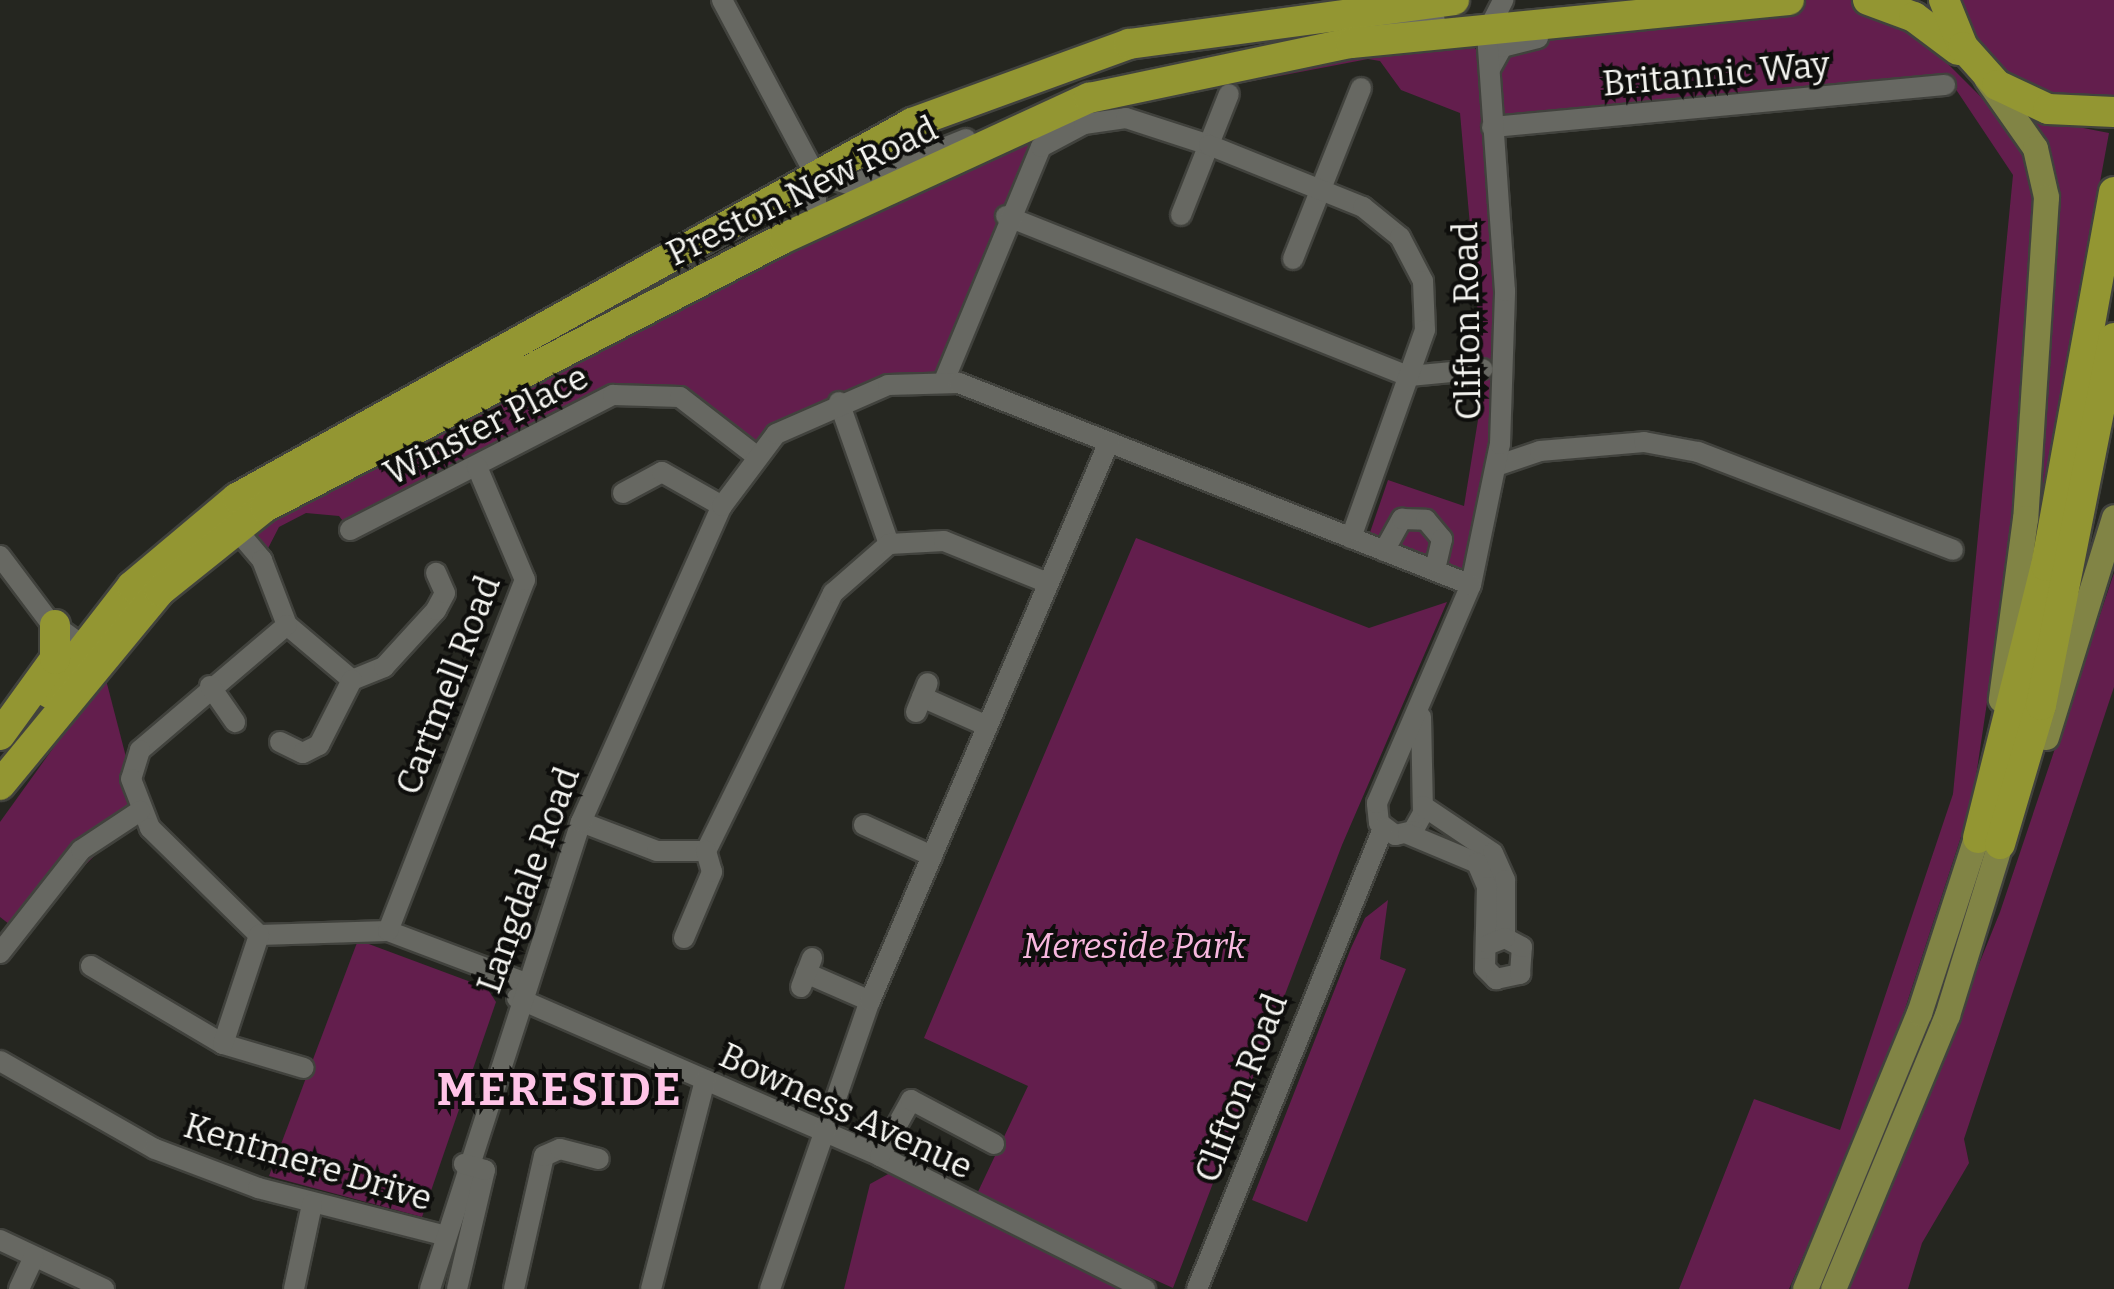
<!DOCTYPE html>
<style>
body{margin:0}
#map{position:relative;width:2114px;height:1289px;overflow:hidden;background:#252620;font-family:Bitter,serif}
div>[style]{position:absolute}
.green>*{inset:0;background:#631e4d}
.roads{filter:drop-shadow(2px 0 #41423d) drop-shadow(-2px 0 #41423d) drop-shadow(0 2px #41423d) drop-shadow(0 -2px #41423d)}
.minor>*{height:20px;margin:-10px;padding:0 10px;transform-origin:10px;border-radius:10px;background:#676862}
.major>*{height:25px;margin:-12.5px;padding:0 12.5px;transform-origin:12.5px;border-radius:12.5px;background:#818445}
.highway>*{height:30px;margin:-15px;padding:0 15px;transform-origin:15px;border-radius:15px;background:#939632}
span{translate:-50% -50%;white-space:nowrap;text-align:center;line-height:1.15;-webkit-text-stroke:8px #0e0e0c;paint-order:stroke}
.street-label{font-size:35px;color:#f5f5f1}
.park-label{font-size:35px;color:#f7b7de;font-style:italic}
.district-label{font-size:45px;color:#ffc4e7;font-weight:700;letter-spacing:2.5px}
</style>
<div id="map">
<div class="green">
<div style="clip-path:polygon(1789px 0,1860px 0,1938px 43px,1942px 58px,2013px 129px,2037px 183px,2008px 562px,1972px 803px,1889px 1058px,1789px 1289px,1679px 1289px,1754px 1099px,1840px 1130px,1953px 794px,2013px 175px,1947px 76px,1493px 128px,1507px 363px,1471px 585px,1366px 544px,1388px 480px,1464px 506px,1484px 383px,1460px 113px,1401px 90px,1380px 61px,1368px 59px,1100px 110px,1053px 130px,944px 381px,916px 381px,755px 455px,680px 397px,613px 395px,350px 530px,339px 516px,306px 513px,279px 527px,262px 560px,235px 528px,978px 148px,1247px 60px,1472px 45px,1492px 67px,1502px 47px)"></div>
<div style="clip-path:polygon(1956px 0,2114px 0,2114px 97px,2058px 96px,2010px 78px,1966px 32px)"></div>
<div style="clip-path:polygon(2027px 117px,2109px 133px,2035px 536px,2057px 207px)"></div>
<div style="clip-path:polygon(1136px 538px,1369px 628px,1447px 602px,1342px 845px,1173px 1288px,975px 1198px,1028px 1086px,924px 1038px)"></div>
<div style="clip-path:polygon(2114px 573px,2114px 687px,1964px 1139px,1969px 1163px,1922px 1243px,1908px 1289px,1848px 1289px,2000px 912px)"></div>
<div style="clip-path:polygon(105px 676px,140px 811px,18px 931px,0 917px,0 822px)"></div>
<div style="clip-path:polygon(1388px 900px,1380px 959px,1406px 969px,1307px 1222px,1252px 1200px,1351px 948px,1365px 918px)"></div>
<div style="clip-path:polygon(358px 940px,487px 988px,496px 1002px,422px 1217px,269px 1176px)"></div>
<div style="clip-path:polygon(890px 1173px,1124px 1289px,844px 1289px,870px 1184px)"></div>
</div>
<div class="roads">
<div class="minor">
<div style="left:722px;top:0;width:197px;rotate:61.9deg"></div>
<div style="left:815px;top:174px;width:48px;rotate:87.6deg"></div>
<div style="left:1369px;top:22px;width:66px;rotate:-0.9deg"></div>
<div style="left:1490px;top:69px;width:25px;rotate:-61deg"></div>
<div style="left:1502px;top:47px;width:37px;rotate:-14deg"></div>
<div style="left:1492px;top:127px;width:455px;rotate:-5.3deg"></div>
<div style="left:815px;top:174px;width:39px;rotate:17deg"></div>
<div style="left:852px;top:185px;width:123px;rotate:-22deg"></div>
<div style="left:1181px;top:215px;width:130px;rotate:-68.4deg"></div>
<div style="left:1006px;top:216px;width:434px;rotate:21.7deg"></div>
<div style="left:1409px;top:376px;width:74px;rotate:-5.4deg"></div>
<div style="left:1293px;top:259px;width:184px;rotate:-68.3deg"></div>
<div style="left:944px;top:381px;width:253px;rotate:-67.5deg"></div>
<div style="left:1041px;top:147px;width:49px;rotate:-28.1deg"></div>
<div style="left:1084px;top:124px;width:42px;rotate:-8.1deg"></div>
<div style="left:1126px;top:118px;width:87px;rotate:18deg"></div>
<div style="left:1209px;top:145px;width:166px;rotate:21.9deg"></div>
<div style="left:1363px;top:207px;width:48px;rotate:39deg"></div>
<div style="left:1400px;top:237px;width:50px;rotate:62.4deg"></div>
<div style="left:1423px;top:281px;width:49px;rotate:87.7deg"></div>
<div style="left:1425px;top:330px;width:221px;rotate:109.6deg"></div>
<div style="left:839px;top:402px;width:151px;rotate:70.6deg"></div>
<div style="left:1496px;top:466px;width:46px;rotate:-18.8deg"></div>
<div style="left:1540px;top:451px;width:104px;rotate:-4.9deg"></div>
<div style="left:1644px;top:442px;width:55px;rotate:10.5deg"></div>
<div style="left:1698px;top:452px;width:273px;rotate:21deg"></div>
<div style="left:623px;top:493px;width:44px;rotate:-28.3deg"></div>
<div style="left:662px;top:472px;width:69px;rotate:29.5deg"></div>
<div style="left:235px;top:528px;width:42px;rotate:49.8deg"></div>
<div style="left:262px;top:560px;width:70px;rotate:69deg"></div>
<div style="left:287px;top:625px;width:85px;rotate:40.2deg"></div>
<div style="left:352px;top:680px;width:35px;rotate:-22deg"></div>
<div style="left:384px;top:667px;width:77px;rotate:-47.6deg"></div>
<div style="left:436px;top:610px;width:19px;rotate:-62deg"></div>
<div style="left:445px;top:593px;width:22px;rotate:-114deg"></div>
<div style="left:350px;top:530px;width:296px;rotate:-27.2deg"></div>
<div style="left:613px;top:395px;width:67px;rotate:1.7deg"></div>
<div style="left:680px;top:397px;width:95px;rotate:37.7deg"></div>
<div style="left:1384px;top:551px;width:37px;rotate:-61deg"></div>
<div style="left:1402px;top:519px;width:24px;rotate:2deg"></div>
<div style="left:1426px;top:520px;width:25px;rotate:50deg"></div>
<div style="left:1442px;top:539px;width:32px;rotate:103deg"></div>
<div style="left:0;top:556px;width:81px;rotate:53deg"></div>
<div style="left:49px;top:621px;width:56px;rotate:36.3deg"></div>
<div style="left:287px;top:625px;width:193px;rotate:139.6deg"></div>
<div style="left:140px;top:750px;width:30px;rotate:107deg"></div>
<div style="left:131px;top:779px;width:53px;rotate:68.8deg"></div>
<div style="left:150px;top:828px;width:153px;rotate:44.5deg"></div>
<div style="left:259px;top:935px;width:129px;rotate:-1.8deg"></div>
<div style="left:388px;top:931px;width:144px;rotate:20.7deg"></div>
<div style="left:210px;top:686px;width:44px;rotate:55.2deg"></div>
<div style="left:922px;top:697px;width:71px;rotate:24deg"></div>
<div style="left:916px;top:712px;width:31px;rotate:-68deg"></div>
<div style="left:1421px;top:717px;width:96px;rotate:88.8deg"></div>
<div style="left:1423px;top:813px;width:21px;rotate:119deg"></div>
<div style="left:1413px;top:831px;width:18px;rotate:167deg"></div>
<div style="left:1395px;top:835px;width:20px;rotate:-143deg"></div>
<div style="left:1379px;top:823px;width:20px;rotate:-96deg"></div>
<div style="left:1377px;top:803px;width:237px;rotate:-66.7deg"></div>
<div style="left:1471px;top:585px;width:144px;rotate:-78.4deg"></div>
<div style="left:1500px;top:444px;width:153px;rotate:-88.1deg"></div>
<div style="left:1505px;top:291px;width:260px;rotate:-94deg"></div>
<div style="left:1487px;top:32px;width:36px;rotate:-63deg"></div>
<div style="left:280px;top:742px;width:25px;rotate:26deg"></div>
<div style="left:303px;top:753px;width:18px;rotate:-27deg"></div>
<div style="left:319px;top:745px;width:73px;rotate:-63.1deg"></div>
<div style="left:1423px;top:806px;width:84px;rotate:33.9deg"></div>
<div style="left:1493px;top:853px;width:30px;rotate:66deg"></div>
<div style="left:1505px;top:880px;width:58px;rotate:90deg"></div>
<div style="left:581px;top:822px;width:81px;rotate:20.9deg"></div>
<div style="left:657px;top:851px;width:49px"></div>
<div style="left:706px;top:851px;width:288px;rotate:-63.8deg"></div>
<div style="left:833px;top:593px;width:74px;rotate:-41.2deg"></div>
<div style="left:889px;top:544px;width:55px;rotate:-3.1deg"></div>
<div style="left:944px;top:541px;width:112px;rotate:22deg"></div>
<div style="left:864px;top:825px;width:75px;rotate:24.5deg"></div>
<div style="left:1408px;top:834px;width:75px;rotate:22.8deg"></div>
<div style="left:1477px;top:863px;width:26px;rotate:67deg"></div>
<div style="left:1487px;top:887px;width:81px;rotate:91.4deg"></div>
<div style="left:1485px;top:968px;width:16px;rotate:45deg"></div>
<div style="left:1496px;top:979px;width:25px;rotate:-12deg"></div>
<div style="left:1520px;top:974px;width:27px;rotate:-86deg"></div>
<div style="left:1522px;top:947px;width:19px;rotate:-152deg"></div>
<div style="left:1505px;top:938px;width:17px;rotate:159deg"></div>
<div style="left:388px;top:931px;width:377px;rotate:-68.7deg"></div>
<div style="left:525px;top:580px;width:123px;rotate:-113deg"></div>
<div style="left:684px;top:938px;width:72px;rotate:-67deg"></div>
<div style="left:712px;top:872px;width:22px;rotate:-106deg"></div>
<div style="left:0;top:953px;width:131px;rotate:-51.8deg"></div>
<div style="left:81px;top:850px;width:71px;rotate:-33.5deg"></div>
<div style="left:91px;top:966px;width:153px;rotate:30.6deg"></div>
<div style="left:223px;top:1044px;width:84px;rotate:16.5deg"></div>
<div style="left:806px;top:973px;width:70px;rotate:23.6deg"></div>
<div style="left:801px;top:987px;width:31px;rotate:-69deg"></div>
<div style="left:517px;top:998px;width:396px;rotate:23.5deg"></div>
<div style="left:880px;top:1156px;width:297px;rotate:26.7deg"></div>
<div style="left:223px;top:1044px;width:115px;rotate:-71.7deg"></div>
<div style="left:0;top:1061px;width:178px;rotate:29.6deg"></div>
<div style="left:155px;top:1149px;width:110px;rotate:20.7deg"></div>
<div style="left:258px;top:1188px;width:190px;rotate:14.3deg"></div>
<div style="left:880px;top:1156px;width:64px;rotate:-61deg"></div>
<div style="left:911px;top:1100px;width:94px;rotate:27.9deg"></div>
<div style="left:0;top:1240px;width:115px;rotate:25.2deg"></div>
<div style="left:19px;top:1289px;width:35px;rotate:-65deg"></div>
<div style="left:294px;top:1289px;width:87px;rotate:-78deg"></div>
<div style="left:430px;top:1289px;width:491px;rotate:-72.1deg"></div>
<div style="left:581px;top:822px;width:346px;rotate:-66deg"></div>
<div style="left:722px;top:506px;width:90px;rotate:-53.1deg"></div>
<div style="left:776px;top:434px;width:122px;rotate:-23.6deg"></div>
<div style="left:888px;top:385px;width:71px;rotate:-1.6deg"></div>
<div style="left:959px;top:383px;width:550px;rotate:21.53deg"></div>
<div style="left:457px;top:1289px;width:122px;rotate:-76.8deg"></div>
<div style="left:485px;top:1170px;width:22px;rotate:-164deg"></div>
<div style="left:514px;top:1289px;width:136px;rotate:-77.3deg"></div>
<div style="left:544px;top:1156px;width:17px;rotate:-24deg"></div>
<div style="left:560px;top:1149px;width:40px;rotate:14.4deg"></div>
<div style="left:651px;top:1289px;width:216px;rotate:-75.5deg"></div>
<div style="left:770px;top:1289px;width:305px;rotate:-70.9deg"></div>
<div style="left:870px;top:1001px;width:608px;rotate:-66.85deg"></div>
<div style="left:1197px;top:1289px;width:497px;rotate:-68deg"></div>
</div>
<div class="major">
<div style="left:1986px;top:78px;width:85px;rotate:55deg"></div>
<div style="left:2035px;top:148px;width:50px;rotate:77.3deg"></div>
<div style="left:2046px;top:197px;width:322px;rotate:93.7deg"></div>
<div style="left:2025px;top:518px;width:183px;rotate:97.6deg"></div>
<div style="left:2046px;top:737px;width:230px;rotate:-72.8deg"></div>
<div style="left:1805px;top:1289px;width:299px;rotate:-67.6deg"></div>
<div style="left:1919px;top:1013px;width:201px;rotate:-72deg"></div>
<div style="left:1833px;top:1289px;width:297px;rotate:-67.4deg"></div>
<div style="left:1947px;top:1015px;width:179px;rotate:-72.8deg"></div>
</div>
<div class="highway">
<div style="left:1868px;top:0;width:49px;rotate:20.3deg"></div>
<div style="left:1914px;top:17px;width:55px;rotate:36.9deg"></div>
<div style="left:1944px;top:0;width:51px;rotate:68deg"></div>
<div style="left:1963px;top:47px;width:51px;rotate:48.2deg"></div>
<div style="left:1997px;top:85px;width:56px;rotate:25.2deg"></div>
<div style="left:2048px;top:109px;width:66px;rotate:2.6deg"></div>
<div style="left:49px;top:693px;width:135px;rotate:-52.2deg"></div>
<div style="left:132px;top:586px;width:137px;rotate:-40deg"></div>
<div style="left:237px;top:498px;width:772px;rotate:-29.05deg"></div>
<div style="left:912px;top:123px;width:231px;rotate:-20deg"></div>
<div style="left:1129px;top:44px;width:328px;rotate:-7.7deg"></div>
<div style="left:0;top:735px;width:94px;rotate:-54.1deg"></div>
<div style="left:55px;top:659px;width:34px;rotate:-90deg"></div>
<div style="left:0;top:785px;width:251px;rotate:-50.5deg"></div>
<div style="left:160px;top:591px;width:134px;rotate:-38.7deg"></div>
<div style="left:265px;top:507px;width:585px;rotate:-27.4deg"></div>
<div style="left:784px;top:238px;width:336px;rotate:-24.7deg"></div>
<div style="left:1089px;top:98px;width:268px;rotate:-11.9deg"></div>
<div style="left:1351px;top:43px;width:440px;rotate:-5.6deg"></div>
<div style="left:1978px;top:838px;width:280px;rotate:-76deg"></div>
<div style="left:2046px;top:566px;width:380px;rotate:-79.7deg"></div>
<div style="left:2000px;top:844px;width:145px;rotate:-73.6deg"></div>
<div style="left:2041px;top:705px;width:374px;rotate:-78.8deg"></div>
</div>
</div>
<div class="street-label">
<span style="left:1716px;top:74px;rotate:-5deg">Britannic Way</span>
<span style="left:802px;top:191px;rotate:-26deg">Preston New Road</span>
<span style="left:1467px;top:321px;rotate:-91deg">Clifton Road</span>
<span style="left:486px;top:425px;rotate:-27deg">Winster Place</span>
<span style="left:448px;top:685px;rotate:-69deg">Cartmell Road</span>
<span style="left:528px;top:880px;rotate:-70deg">Langdale Road</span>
<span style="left:1241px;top:1088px;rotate:-69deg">Clifton Road</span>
<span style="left:846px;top:1111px;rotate:25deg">Bowness Avenue</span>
<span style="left:308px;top:1162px;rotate:17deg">Kentmere Drive</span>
</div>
<div class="park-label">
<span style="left:1134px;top:946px">Mereside Park</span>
</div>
<div class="district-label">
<span style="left:560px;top:1091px">MERESIDE</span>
</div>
</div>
